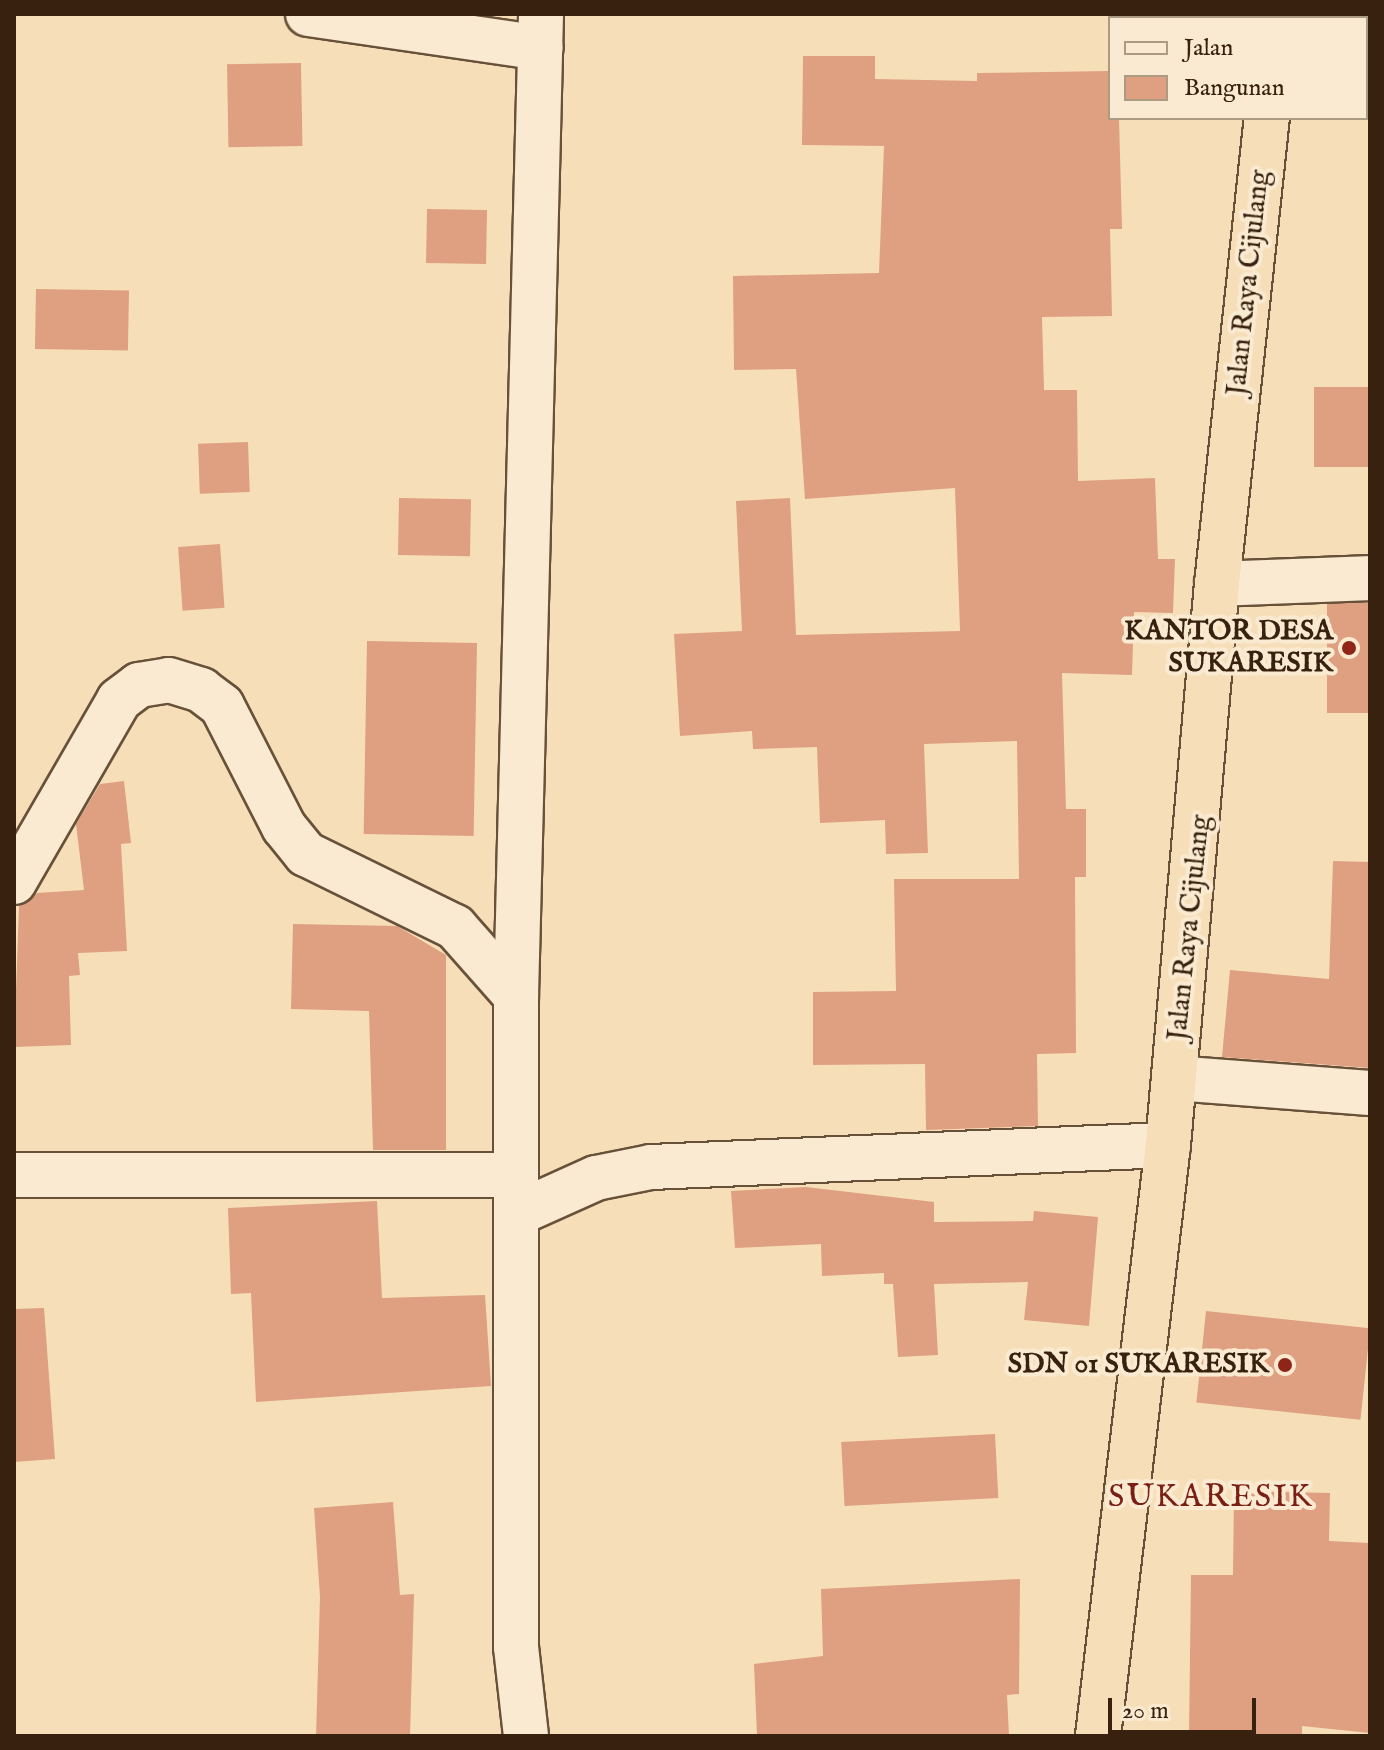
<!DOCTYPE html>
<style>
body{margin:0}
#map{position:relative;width:1384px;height:1750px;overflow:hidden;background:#f6dfb8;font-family:"IM FELL English",serif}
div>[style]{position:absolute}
.building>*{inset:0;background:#df9f81;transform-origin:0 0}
.roads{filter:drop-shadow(2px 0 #685139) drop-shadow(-2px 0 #685139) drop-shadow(0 2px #685139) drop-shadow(0 -2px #685139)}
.minor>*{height:44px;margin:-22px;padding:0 22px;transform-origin:22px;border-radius:22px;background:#f9ead1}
.highway>*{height:44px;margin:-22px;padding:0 22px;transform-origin:22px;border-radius:22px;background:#f6dfb8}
.dots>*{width:22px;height:22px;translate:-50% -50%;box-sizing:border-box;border:4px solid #f9ead1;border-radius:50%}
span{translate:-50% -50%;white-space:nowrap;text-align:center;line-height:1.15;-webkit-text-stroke:8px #f9ead1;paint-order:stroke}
.street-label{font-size:28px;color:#38220f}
.poi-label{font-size:28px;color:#38220f;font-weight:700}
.right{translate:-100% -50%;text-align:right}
.quarter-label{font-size:32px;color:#7a1f14;letter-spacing:2px}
.frame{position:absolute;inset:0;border:16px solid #38220f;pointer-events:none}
.legend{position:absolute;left:1108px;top:16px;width:260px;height:104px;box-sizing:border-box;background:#f9ead1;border:2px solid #ac9a83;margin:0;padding:10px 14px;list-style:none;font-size:24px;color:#38220f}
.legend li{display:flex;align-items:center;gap:16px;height:40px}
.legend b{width:40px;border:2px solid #ac9a83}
.scale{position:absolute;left:1108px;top:1698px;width:148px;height:36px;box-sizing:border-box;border:4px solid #38220f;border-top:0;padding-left:10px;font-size:24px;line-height:28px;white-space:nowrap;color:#38220f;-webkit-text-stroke:6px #f9ead1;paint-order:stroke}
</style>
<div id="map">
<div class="building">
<div style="clip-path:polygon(803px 56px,875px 56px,875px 79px,977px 81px,977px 73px,1110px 71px,1110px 118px,1119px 118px,1122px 229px,1110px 229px,1112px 316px,1042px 317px,1044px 390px,1077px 390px,1078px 481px,1155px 478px,1158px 559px,1175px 559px,1173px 613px,1134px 612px,1132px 675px,1062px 673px,1066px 809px,1086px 809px,1086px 877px,1075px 877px,1076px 1053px,1037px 1054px,1038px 1126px,926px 1130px,925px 1064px,813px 1065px,813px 992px,896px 991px,894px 879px,1019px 879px,1017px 741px,924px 744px,928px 853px,886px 854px,885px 820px,820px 823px,817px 747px,753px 749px,752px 731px,680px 736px,674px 634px,742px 631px,736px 501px,790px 498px,796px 635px,960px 631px,955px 488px,805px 499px,796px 369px,734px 370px,733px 276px,879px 273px,884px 146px,802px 145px)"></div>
<div style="left:301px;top:63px;width:83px;height:74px;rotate:89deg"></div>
<div style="left:427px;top:209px;width:60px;height:54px;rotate:1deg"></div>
<div style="left:36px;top:289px;width:93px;height:60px;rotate:1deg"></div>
<div style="left:1370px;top:387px;width:80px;height:56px;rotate:90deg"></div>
<div style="left:248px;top:442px;width:50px;height:50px;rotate:88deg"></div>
<div style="left:399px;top:498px;width:72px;height:57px;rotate:1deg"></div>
<div style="left:220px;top:544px;width:64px;height:42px;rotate:86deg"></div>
<div style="left:1370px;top:603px;width:110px;height:43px;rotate:90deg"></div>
<div style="left:367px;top:641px;width:110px;height:193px;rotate:1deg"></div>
<div style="clip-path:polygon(124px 781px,131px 843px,121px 844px,127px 951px,78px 953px,80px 975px,69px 976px,71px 1045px,14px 1047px,19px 906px,37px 893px,84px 890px,76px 824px,100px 784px)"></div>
<div style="clip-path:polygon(1333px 861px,1370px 862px,1370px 1068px,1222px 1057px,1230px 970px,1329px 979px)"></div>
<div style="clip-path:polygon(293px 924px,397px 926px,446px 955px,446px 1150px,373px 1150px,369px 1011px,291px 1009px)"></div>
<div style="clip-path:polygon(806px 1187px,934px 1202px,934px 1222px,1033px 1221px,1034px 1211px,1098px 1217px,1089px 1326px,1024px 1320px,1028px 1282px,934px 1284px,938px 1355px,898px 1357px,893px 1284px,884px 1284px,884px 1273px,822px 1276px,821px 1244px,735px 1248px,731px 1191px)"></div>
<div style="clip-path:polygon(377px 1201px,382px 1298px,485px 1295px,491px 1386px,256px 1402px,251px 1293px,231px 1294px,228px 1208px)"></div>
<div style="clip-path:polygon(44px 1308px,55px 1459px,14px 1462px,14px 1309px)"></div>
<div style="left:1206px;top:1311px;width:165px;height:92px;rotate:6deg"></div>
<div style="left:995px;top:1434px;width:64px;height:154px;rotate:87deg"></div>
<div style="clip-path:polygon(1234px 1491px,1330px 1493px,1329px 1541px,1370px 1543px,1370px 1733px,1302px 1726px,1302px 1736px,1189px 1736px,1191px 1575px,1233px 1575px)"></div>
<div style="clip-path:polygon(393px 1502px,400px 1595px,414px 1594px,410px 1736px,316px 1736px,320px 1597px,314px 1508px)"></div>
<div style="clip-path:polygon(1020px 1579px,1019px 1694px,1007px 1695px,1009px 1736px,757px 1736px,754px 1664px,823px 1656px,821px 1589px)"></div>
</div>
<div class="roads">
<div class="minor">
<div style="left:308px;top:14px;width:235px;rotate:8.3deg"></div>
<div style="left:1217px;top:584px;width:153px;rotate:-2.2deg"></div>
<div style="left:14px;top:882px;width:210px;rotate:-60deg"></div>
<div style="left:119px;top:700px;width:25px;rotate:-37deg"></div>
<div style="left:139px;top:685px;width:30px;rotate:-9deg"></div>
<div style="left:169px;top:680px;width:34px;rotate:17deg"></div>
<div style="left:201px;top:690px;width:26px;rotate:37deg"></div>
<div style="left:222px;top:706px;width:136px;rotate:62.9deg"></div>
<div style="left:284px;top:827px;width:35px;rotate:51deg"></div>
<div style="left:306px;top:854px;width:166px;rotate:26.1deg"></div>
<div style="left:455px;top:927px;width:92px;rotate:48.5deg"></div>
<div style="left:1175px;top:1078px;width:196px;rotate:4.4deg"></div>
<div style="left:14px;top:1175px;width:502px"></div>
<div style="left:516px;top:1214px;width:88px;rotate:-24.2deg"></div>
<div style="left:596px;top:1178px;width:56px;rotate:-11.3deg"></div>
<div style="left:651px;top:1167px;width:517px;rotate:-2.44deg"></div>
<div style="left:526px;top:1736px;width:90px;rotate:-96.4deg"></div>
<div style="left:516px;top:1647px;width:651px;rotate:-90deg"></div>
<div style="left:516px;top:996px;width:982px;rotate:-88.54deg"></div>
</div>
<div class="highway">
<div style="left:1277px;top:18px;width:4px;rotate:-76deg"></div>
<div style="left:1098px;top:1736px;width:595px;rotate:-83.25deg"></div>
<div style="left:1168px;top:1145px;width:563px;rotate:-85.01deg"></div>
<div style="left:1217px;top:584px;width:469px;rotate:-83.9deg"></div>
</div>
</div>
<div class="dots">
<div style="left:1349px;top:648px;background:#8f2418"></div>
<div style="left:1285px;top:1365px;background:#8f2418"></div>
</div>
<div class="street-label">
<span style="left:1249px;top:283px;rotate:-84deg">Jalan Raya Cijulang</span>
<span style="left:1190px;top:928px;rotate:-84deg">Jalan Raya Cijulang</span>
</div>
<div class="poi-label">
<span class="right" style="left:1333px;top:648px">KANTOR DESA<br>SUKARESIK</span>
<span class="right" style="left:1269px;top:1365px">SDN 01 SUKARESIK</span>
</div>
<div class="quarter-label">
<span style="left:1211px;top:1498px">SUKARESIK</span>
</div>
<div class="frame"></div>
<ul class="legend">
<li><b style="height:10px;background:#f9ead1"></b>Jalan</li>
<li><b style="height:22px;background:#df9f81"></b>Bangunan</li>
</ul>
<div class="scale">20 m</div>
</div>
